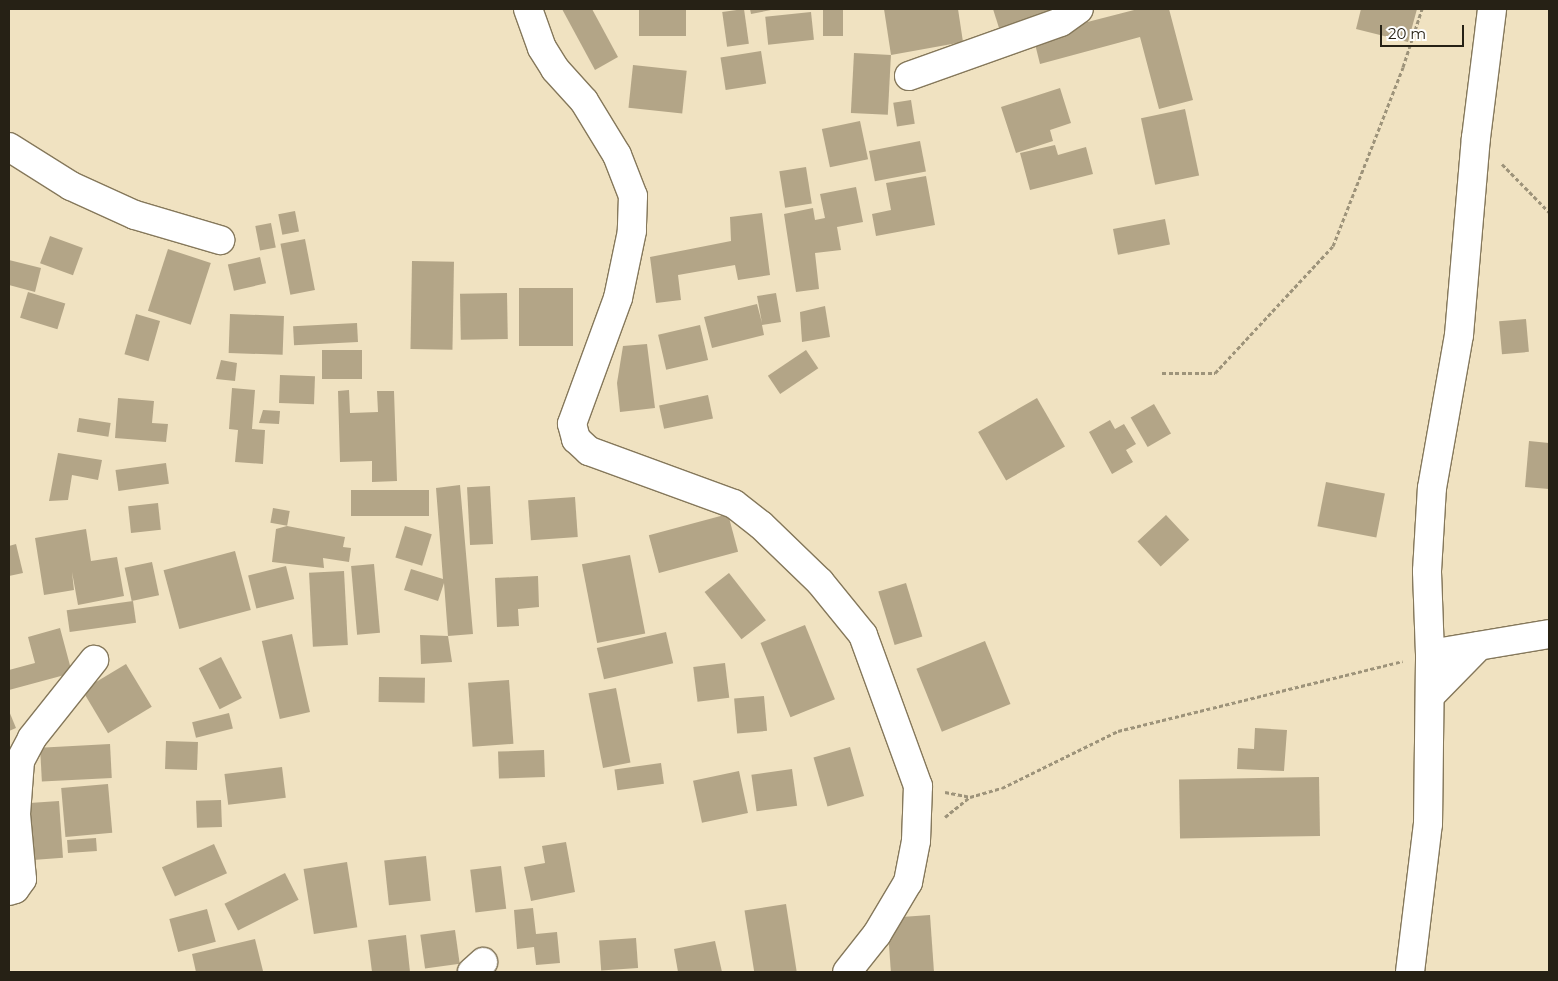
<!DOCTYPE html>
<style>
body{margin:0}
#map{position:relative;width:1558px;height:981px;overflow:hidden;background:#f0e2c1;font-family:Montserrat,sans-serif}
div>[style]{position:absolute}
.building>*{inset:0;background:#b3a587;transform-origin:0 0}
.path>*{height:3px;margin-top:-1.5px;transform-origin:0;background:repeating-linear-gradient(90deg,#9d937a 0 4px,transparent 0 6.5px)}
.roads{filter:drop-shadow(1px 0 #85785b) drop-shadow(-1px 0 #85785b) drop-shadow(0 1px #85785b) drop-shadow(0 -1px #85785b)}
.minor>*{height:28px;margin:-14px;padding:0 14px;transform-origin:14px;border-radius:14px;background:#fff}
span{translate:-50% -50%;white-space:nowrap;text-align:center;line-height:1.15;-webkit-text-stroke:4px #fff;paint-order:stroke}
.frame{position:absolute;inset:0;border:10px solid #262115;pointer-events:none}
.scale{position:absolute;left:1380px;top:25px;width:84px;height:22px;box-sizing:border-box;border:2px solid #262115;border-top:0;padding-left:6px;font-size:15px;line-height:18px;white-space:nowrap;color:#262115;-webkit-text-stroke:4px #fff;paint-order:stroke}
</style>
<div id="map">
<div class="building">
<div style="clip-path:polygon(562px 9px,592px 9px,618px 57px,595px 70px)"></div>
<div style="left:639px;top:9px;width:47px;height:27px"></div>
<div style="left:744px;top:9px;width:35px;height:22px;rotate:82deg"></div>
<div style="clip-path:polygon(750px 9px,771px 9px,771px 10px,751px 14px)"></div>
<div style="left:823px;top:9px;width:20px;height:27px"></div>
<div style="clip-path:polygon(884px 9px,958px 9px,963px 42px,891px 55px)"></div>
<div style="clip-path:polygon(993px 9px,1059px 9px,999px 28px)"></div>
<div style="clip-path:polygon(1138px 9px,1169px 9px,1193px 100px,1159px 109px,1140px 37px,1040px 64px,1033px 36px)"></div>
<div style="clip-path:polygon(1361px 9px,1417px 9px,1408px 42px,1356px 29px)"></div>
<div style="left:811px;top:12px;width:28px;height:46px;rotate:84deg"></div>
<div style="left:761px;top:51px;width:33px;height:41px;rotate:81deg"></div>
<div style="left:854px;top:53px;width:37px;height:60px;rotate:3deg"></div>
<div style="left:633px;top:65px;width:54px;height:43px;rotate:6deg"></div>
<div style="clip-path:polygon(1060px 88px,1071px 123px,1050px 130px,1053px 141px,1016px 153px,1001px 107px)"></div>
<div style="left:911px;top:100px;width:24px;height:18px;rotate:81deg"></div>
<div style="left:1185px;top:109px;width:68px;height:45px;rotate:78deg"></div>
<div style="left:860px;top:121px;width:39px;height:39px;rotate:78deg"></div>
<div style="left:920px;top:141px;width:31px;height:52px;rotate:79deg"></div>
<div style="clip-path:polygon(1055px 145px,1058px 155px,1086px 147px,1093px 174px,1030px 190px,1020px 153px)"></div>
<div style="left:806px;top:167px;width:37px;height:27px;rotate:81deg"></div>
<div style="clip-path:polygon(926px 176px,935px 225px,876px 236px,872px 214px,891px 210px,886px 183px)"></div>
<div style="clip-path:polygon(856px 187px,863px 222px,837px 227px,841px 250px,815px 253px,819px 289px,796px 292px,784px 214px,813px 208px,815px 220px,825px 218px,820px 194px)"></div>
<div style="left:295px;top:211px;width:21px;height:17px;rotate:79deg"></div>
<div style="clip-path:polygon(762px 213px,770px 275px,738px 280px,735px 265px,678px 275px,681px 300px,656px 303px,650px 257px,731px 241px,730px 217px)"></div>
<div style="left:1165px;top:219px;width:26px;height:53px;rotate:79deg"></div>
<div style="left:271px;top:223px;width:25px;height:16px;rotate:79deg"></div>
<div style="left:50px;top:236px;width:35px;height:29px;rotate:20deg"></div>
<div style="left:305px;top:239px;width:52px;height:25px;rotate:79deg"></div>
<div style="left:168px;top:249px;width:45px;height:65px;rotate:18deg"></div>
<div style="left:260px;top:257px;width:27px;height:33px;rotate:77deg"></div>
<div style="clip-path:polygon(9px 260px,41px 268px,35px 292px,9px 285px)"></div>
<div style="left:412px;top:261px;width:42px;height:88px;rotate:1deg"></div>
<div style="left:519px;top:288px;width:54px;height:58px"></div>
<div style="left:28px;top:292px;width:39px;height:27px;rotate:17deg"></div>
<div style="left:507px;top:293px;width:46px;height:47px;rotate:89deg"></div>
<div style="clip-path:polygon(776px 293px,781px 322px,762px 325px,764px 335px,712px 348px,704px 317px,757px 304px,762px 323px,757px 296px)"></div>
<div style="clip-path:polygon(825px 306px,830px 337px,802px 342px,800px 312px)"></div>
<div style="left:136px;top:314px;width:25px;height:42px;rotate:16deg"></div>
<div style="left:230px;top:314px;width:54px;height:39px;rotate:2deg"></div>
<div style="left:1526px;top:319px;width:33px;height:27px;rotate:85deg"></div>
<div style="left:357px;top:323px;width:19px;height:64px;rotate:87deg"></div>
<div style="left:700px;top:325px;width:36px;height:43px;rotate:77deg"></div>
<div style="clip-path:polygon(647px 344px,655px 408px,620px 412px,617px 383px,623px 346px)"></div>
<div style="left:362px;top:350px;width:29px;height:40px;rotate:90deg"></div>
<div style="left:806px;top:350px;width:22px;height:46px;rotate:56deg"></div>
<div style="clip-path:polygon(221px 360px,237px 363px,235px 381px,216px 379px)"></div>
<div style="left:280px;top:375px;width:35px;height:28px;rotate:2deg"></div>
<div style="clip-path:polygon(232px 388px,255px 390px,252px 429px,265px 430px,263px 464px,235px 462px,238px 430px,229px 429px)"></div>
<div style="clip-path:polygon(349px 390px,350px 413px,378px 412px,377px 391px,394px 391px,397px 481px,372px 482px,372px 461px,340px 462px,338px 391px)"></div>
<div style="left:708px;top:395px;width:24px;height:50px;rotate:78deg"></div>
<div style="clip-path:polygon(118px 398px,154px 401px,152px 423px,168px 424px,166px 442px,115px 438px)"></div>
<div style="left:1037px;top:398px;width:56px;height:68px;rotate:60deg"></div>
<div style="left:1154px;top:404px;width:34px;height:27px;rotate:60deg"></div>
<div style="clip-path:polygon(263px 410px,280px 411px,279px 424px,259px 423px)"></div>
<div style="left:79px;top:418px;width:32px;height:14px;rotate:9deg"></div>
<div style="clip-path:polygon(1110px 420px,1115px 429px,1124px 424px,1136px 444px,1126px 450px,1133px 462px,1112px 474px,1089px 432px)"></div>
<div style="clip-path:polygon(1529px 441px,1549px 443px,1549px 489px,1525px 487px)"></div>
<div style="clip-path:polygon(58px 453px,102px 460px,98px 480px,72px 475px,68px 500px,49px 501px)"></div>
<div style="left:166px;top:463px;width:21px;height:51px;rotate:82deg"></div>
<div style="left:1326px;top:482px;width:60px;height:45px;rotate:11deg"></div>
<div style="clip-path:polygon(460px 485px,473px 634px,448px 636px,444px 583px,438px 601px,404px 590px,411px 569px,443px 579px,436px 488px)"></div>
<div style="left:490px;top:486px;width:58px;height:23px;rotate:87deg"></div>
<div style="left:351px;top:490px;width:78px;height:26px"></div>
<div style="left:575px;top:497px;width:40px;height:47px;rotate:86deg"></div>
<div style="left:158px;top:503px;width:27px;height:30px;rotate:84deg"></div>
<div style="left:273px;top:508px;width:17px;height:15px;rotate:10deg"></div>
<div style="left:728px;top:514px;width:39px;height:82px;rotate:75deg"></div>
<div style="left:1166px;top:515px;width:34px;height:39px;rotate:47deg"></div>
<div style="clip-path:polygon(287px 526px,345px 537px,343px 547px,351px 548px,349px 562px,323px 558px,324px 568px,272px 562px,276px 529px)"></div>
<div style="left:405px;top:526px;width:28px;height:33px;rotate:17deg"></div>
<div style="clip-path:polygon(86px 529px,91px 561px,117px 557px,124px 596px,78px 605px,72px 572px,74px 590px,44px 595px,35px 538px)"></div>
<div style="clip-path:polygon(16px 544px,23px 573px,9px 576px,9px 546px)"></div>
<div style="left:235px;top:551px;width:61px;height:74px;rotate:75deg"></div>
<div style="left:630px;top:555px;width:80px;height:49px;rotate:79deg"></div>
<div style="left:152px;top:562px;width:34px;height:28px;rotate:78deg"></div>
<div style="left:374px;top:564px;width:69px;height:23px;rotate:85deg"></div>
<div style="left:286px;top:566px;width:34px;height:39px;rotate:76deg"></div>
<div style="left:344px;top:571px;width:74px;height:35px;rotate:87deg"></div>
<div style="left:729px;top:573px;width:60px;height:31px;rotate:52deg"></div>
<div style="clip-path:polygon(538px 576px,539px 607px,518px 609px,519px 626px,497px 627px,495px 578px)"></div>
<div style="left:906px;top:583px;width:56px;height:29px;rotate:73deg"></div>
<div style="left:133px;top:601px;width:22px;height:67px;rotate:82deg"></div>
<div style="left:805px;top:625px;width:80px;height:48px;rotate:68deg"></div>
<div style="clip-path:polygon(60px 628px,72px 673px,9px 690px,9px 670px,35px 663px,28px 637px)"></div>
<div style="left:666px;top:632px;width:32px;height:71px;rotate:77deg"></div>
<div style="left:292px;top:634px;width:80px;height:31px;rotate:77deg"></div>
<div style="clip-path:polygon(420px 635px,448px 636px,452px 662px,421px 664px)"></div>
<div style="left:985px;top:641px;width:68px;height:74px;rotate:68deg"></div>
<div style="left:221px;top:657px;width:46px;height:25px;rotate:63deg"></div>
<div style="left:725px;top:663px;width:35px;height:32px;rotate:83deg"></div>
<div style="left:126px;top:664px;width:50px;height:51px;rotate:59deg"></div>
<div style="left:379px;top:677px;width:46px;height:25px;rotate:1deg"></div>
<div style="left:509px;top:680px;width:64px;height:41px;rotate:86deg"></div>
<div style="left:616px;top:688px;width:76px;height:28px;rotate:79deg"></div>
<div style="left:764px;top:696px;width:35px;height:30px;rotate:85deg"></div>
<div style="clip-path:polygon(9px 711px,16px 728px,9px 731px)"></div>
<div style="left:229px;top:713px;width:16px;height:38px;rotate:76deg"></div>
<div style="clip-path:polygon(1255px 728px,1287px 730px,1284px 771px,1237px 769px,1238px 748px,1254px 749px)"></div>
<div style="left:166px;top:741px;width:32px;height:28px;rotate:2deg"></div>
<div style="left:110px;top:744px;width:34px;height:70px;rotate:87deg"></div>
<div style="left:850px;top:747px;width:51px;height:38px;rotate:74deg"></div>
<div style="left:544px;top:750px;width:27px;height:46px;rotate:88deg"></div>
<div style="left:661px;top:763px;width:21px;height:47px;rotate:82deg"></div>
<div style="left:282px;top:767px;width:31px;height:58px;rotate:83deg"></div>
<div style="left:792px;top:769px;width:37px;height:41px;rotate:82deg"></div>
<div style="left:739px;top:771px;width:43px;height:47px;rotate:78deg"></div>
<div style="left:1319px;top:777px;width:59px;height:140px;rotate:89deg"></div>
<div style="left:108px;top:784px;width:49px;height:47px;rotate:85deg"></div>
<div style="left:221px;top:800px;width:27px;height:25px;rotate:88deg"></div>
<div style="left:59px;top:801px;width:57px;height:37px;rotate:86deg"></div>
<div style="left:96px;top:838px;width:13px;height:29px;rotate:86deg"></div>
<div style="clip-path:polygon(566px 842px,575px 892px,531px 901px,524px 867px,545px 863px,542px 846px)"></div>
<div style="left:214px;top:844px;width:32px;height:57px;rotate:66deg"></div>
<div style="left:426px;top:856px;width:45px;height:42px;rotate:84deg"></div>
<div style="left:347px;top:862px;width:66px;height:44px;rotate:81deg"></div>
<div style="left:501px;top:866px;width:43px;height:31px;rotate:83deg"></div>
<div style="left:285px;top:873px;width:30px;height:68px;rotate:63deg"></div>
<div style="left:786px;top:904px;width:69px;height:42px;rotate:81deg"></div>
<div style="clip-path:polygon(533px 908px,536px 934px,557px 932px,560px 963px,536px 965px,534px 947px,517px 949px,514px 910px)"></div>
<div style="left:207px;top:909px;width:34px;height:39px;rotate:75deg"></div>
<div style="left:930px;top:915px;width:57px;height:43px;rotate:86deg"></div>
<div style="left:455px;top:930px;width:34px;height:35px;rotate:82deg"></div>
<div style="clip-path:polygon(406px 935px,410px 972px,372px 972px,368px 940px)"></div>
<div style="left:636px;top:938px;width:30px;height:37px;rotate:86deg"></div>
<div style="clip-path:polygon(255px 939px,263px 971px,196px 972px,192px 954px)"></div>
<div style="clip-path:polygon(715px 941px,722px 972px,678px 972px,674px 949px)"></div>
</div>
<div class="path">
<div style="left:1502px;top:164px;width:67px;rotate:45.6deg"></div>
<div style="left:1162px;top:373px;width:53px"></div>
<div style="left:1215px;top:373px;width:173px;rotate:-47.1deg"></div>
<div style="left:1333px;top:246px;width:192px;rotate:-68.6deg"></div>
<div style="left:1403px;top:67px;width:61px;rotate:-71.9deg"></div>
<div style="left:945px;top:792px;width:25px;rotate:11deg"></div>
<div style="left:970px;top:797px;width:33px;rotate:-16deg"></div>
<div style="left:1002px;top:788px;width:129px;rotate:-26.2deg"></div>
<div style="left:1118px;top:731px;width:293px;rotate:-13.8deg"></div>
<div style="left:945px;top:817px;width:32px;rotate:-39deg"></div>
</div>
<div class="roads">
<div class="minor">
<div style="left:528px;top:9px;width:41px;rotate:70.3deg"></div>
<div style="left:542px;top:48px;width:25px;rotate:58deg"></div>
<div style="left:555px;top:69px;width:43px;rotate:47.8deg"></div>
<div style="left:584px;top:101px;width:63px;rotate:58.6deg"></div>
<div style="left:617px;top:155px;width:44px;rotate:68.7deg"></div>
<div style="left:633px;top:196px;width:35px;rotate:92deg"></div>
<div style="left:632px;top:231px;width:68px;rotate:101.8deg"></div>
<div style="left:618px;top:298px;width:134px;rotate:110.1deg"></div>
<div style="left:572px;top:424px;width:16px;rotate:75deg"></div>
<div style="left:576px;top:439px;width:18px;rotate:43deg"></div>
<div style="left:589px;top:451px;width:154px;rotate:20.1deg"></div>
<div style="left:734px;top:504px;width:34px;rotate:38deg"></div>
<div style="left:761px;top:525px;width:82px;rotate:44deg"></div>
<div style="left:820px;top:582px;width:68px;rotate:50.9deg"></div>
<div style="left:863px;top:635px;width:161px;rotate:70deg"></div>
<div style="left:918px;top:786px;width:55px;rotate:92.1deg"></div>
<div style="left:916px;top:841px;width:42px;rotate:101deg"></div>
<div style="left:908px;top:882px;width:61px;rotate:120.8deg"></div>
<div style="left:877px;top:934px;width:48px;rotate:128.3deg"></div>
<div style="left:909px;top:76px;width:161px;rotate:-19.6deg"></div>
<div style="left:1061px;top:22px;width:22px;rotate:-36deg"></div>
<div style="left:9px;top:147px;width:73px;rotate:32.2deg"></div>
<div style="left:71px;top:186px;width:70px;rotate:24.4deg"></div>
<div style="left:135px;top:215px;width:89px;rotate:16.4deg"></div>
<div style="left:1430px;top:654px;width:121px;rotate:-9.5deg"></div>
<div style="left:1430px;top:696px;width:70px;rotate:-45.6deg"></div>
<div style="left:9px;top:891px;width:6px;rotate:-18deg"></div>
<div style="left:15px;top:889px;width:12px;rotate:-55deg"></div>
<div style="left:22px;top:879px;width:65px;rotate:-95.3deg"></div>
<div style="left:16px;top:814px;width:53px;rotate:-85.7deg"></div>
<div style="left:20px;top:761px;width:26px;rotate:-62deg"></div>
<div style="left:32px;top:738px;width:100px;rotate:-51.5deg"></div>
<div style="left:472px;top:972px;width:15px;rotate:-42deg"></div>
<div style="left:1410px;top:972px;width:149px;rotate:-83.1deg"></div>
<div style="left:1428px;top:824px;width:170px;rotate:-89.3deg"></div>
<div style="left:1430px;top:654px;width:83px;rotate:-92.1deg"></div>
<div style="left:1427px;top:571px;width:83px;rotate:-86.6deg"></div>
<div style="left:1432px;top:488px;width:155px;rotate:-80deg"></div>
<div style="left:1459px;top:335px;width:198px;rotate:-85.1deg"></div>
<div style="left:1476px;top:138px;width:130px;rotate:-82.9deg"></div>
</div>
</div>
<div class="frame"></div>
<div class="scale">20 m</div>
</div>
